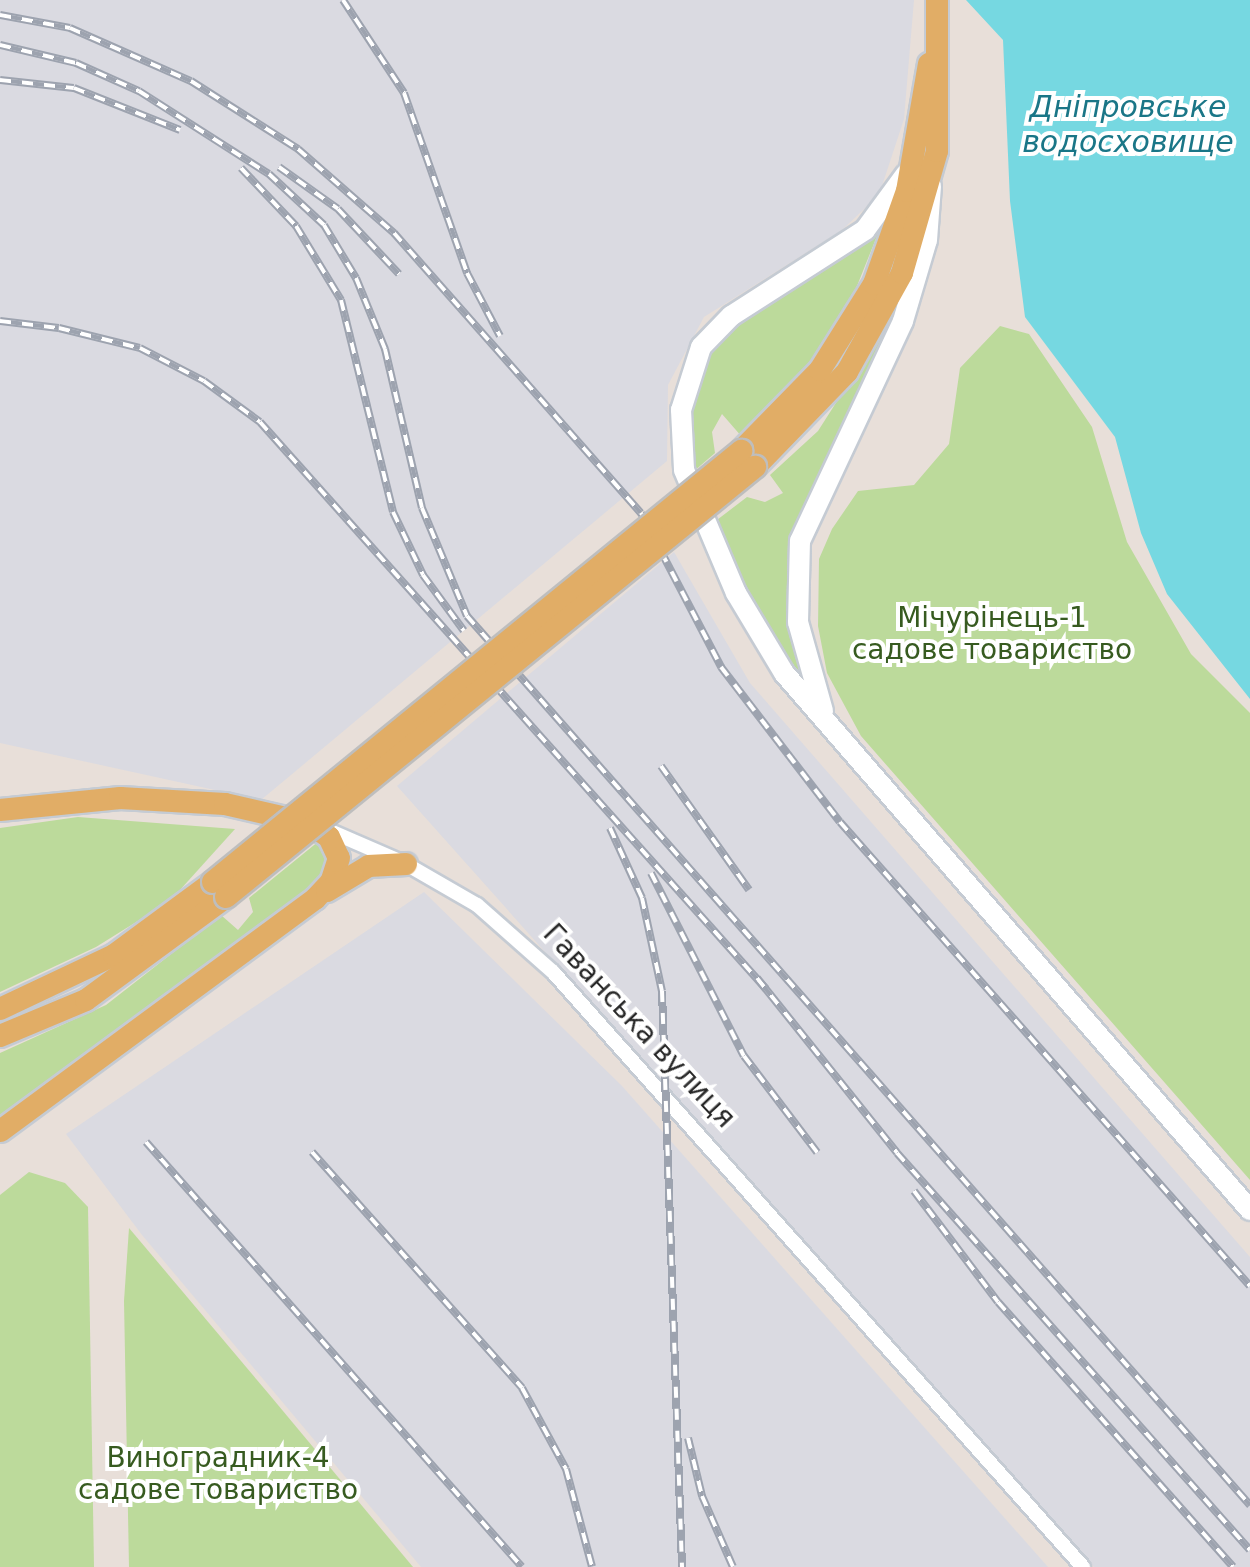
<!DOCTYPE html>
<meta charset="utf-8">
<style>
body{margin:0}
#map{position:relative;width:1250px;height:1567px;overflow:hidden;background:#e8dfd9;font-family:"DejaVu Sans",sans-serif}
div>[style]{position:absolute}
.industrial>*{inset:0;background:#dadae1}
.green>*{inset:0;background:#bcda9b}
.water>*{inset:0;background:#76d8e1}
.roads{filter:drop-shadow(2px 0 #c5cbd3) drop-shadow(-2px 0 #c5cbd3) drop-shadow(0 2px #c5cbd3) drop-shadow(0 -2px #c5cbd3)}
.minor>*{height:14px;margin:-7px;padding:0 7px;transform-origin:7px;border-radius:7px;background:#fff}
.secondary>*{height:20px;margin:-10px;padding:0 10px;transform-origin:10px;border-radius:10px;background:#fff}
.primary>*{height:22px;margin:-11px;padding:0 11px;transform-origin:11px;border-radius:11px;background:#e1ad66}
.rail>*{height:8px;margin-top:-4px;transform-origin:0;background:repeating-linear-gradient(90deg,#fff 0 11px,#9da3af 0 22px);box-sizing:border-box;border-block:2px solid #9da3af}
.bridges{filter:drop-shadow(2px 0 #bebebe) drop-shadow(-2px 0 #bebebe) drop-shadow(0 2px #bebebe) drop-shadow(0 -2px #bebebe)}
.primary-bridge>*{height:22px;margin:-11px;padding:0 11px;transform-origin:11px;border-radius:11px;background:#e1ad66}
span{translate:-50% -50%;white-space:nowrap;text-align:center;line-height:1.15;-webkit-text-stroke:8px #fff;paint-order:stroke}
.park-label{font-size:28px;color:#375b20}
.street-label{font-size:28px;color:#272727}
.water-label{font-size:30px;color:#1a7687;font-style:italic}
</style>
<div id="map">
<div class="industrial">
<div style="clip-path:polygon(0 0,914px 0,904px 119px,879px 195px,842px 230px,704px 317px,668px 385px,667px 461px,261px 800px,0 743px)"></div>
<div style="clip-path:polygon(674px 552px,750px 683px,1250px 1257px,1250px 1567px,1094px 1567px,397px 786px)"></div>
<div style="clip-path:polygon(424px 892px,622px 1086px,1048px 1567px,421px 1567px,142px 1235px,66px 1134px)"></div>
</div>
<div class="green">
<div style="clip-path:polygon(879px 231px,851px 301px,820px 351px,742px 437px,722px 414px,712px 432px,715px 453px,693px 472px,687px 416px,705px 355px,734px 325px)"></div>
<div style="clip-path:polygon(899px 304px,793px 534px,789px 587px,805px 688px,759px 623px,713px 523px,747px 497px,765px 502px,783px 493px,770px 475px,818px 431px)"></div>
<div style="clip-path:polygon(1000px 326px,1029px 334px,1092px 427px,1127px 542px,1191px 654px,1250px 713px,1250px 1180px,861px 736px,827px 673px,818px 626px,819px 559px,832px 529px,858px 491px,914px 485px,949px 444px,960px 368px)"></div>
<div style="clip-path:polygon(78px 817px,235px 829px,170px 901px,96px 947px,0 992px,0 828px)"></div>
<div style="clip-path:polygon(319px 841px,328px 857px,322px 879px,0 1118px,0 1053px,106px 1005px,221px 915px,238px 930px,253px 912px,249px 898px)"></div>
<div style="clip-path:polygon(29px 1172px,65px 1183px,88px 1207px,94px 1567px,0 1567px,0 1195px)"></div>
<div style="clip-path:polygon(129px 1228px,268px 1393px,413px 1567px,129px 1567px,124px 1301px)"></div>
</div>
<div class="water">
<div style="clip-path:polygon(966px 0,1250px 0,1250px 699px,1167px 594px,1141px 533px,1115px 437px,1025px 317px,1010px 201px,1003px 40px)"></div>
</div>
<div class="roads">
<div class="minor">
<div style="left:323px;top:828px;width:90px;rotate:23.4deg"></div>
<div style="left:406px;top:864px;width:82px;rotate:30deg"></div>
<div style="left:477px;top:905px;width:101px;rotate:41.4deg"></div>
<div style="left:553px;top:972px;width:797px;rotate:48.31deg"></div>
</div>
<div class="secondary">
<div style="left:906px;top:174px;width:69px;rotate:126.2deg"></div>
<div style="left:865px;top:230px;width:159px;rotate:147.3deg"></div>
<div style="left:731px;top:316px;width:43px;rotate:134.1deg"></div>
<div style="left:701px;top:347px;width:66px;rotate:107.6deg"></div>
<div style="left:681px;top:410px;width:60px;rotate:87.1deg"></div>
<div style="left:684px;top:470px;width:134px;rotate:67.1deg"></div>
<div style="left:736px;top:593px;width:93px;rotate:59deg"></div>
<div style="left:784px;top:673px;width:711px;rotate:49.05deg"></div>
<div style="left:823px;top:711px;width:92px;rotate:-105.7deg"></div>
<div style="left:798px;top:622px;width:81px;rotate:-88.6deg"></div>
<div style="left:800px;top:541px;width:243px;rotate:-64.9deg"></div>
<div style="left:903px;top:321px;width:84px;rotate:-73.5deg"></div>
<div style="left:927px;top:240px;width:54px;rotate:-85.8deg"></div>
</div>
<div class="primary">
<div style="left:741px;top:451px;width:113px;rotate:-45.7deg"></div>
<div style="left:820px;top:370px;width:102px;rotate:-57.9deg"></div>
<div style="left:874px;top:284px;width:99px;rotate:-70.5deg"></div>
<div style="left:907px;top:191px;width:129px;rotate:-80.2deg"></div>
<div style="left:755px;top:467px;width:132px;rotate:-45.9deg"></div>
<div style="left:847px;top:372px;width:113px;rotate:-60.9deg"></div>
<div style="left:902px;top:273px;width:127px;rotate:-74deg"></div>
<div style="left:937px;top:151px;width:151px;rotate:-90deg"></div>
<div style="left:0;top:810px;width:121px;rotate:-5.7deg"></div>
<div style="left:120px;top:798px;width:105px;rotate:3.3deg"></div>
<div style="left:225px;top:804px;width:85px;rotate:12.9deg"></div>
<div style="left:308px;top:823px;width:25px;rotate:34deg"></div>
<div style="left:329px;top:837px;width:23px;rotate:65deg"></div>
<div style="left:339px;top:858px;width:25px;rotate:108deg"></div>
<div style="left:331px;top:882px;width:23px;rotate:133deg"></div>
<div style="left:315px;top:899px;width:391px;rotate:143.6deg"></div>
<div style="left:327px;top:891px;width:49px;rotate:-30.8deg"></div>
<div style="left:369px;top:866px;width:37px;rotate:-3deg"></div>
<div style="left:0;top:1009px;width:126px;rotate:-25.3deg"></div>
<div style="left:114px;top:955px;width:123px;rotate:-36.4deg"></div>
<div style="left:0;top:1036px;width:93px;rotate:-22.7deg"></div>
<div style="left:86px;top:1000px;width:174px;rotate:-36.3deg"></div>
</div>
</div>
<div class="rail">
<div style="left:343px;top:0;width:111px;rotate:56.7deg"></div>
<div style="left:404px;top:93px;width:191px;rotate:70.7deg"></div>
<div style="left:467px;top:273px;width:71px;rotate:62.4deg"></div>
<div style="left:0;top:15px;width:71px;rotate:10.5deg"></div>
<div style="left:70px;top:28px;width:132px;rotate:23.7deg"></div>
<div style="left:191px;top:81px;width:127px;rotate:32.4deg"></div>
<div style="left:298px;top:149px;width:128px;rotate:41.2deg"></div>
<div style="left:394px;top:233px;width:373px;rotate:48.6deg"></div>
<div style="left:641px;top:513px;width:174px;rotate:62.5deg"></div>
<div style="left:721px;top:667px;width:195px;rotate:52.5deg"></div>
<div style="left:840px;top:822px;width:619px;rotate:48.54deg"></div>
<div style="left:0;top:45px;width:78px;rotate:13.3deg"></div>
<div style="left:76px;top:63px;width:69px;rotate:24deg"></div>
<div style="left:139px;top:91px;width:154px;rotate:32.6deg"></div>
<div style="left:269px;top:174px;width:75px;rotate:42.8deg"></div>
<div style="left:324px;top:225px;width:62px;rotate:58.9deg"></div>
<div style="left:356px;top:278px;width:77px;rotate:67.8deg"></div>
<div style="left:385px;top:349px;width:163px;rotate:76.9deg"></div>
<div style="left:422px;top:508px;width:117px;rotate:67.4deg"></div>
<div style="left:467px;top:616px;width:1185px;rotate:48.63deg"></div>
<div style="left:0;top:80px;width:74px;rotate:6.2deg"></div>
<div style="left:74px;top:88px;width:114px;rotate:21.6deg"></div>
<div style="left:279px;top:167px;width:72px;rotate:35.4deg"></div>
<div style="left:338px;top:209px;width:89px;rotate:46.8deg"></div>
<div style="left:241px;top:168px;width:80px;rotate:46.5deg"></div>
<div style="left:296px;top:226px;width:87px;rotate:58.7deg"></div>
<div style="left:341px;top:300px;width:218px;rotate:76.2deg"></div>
<div style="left:393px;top:512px;width:70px;rotate:64.5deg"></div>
<div style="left:423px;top:575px;width:69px;rotate:53.8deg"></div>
<div style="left:0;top:321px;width:59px;rotate:6.8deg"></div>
<div style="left:59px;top:328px;width:83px;rotate:13.9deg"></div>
<div style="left:140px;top:348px;width:72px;rotate:27.3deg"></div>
<div style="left:204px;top:381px;width:69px;rotate:36.2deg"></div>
<div style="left:260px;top:422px;width:760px;rotate:48.25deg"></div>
<div style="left:661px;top:766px;width:152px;rotate:54.6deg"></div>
<div style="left:610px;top:828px;width:77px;rotate:65.4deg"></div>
<div style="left:642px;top:898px;width:95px;rotate:77.9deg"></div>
<div style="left:662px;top:991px;width:576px;rotate:88.01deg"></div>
<div style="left:651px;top:873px;width:205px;rotate:63.1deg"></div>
<div style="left:744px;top:1056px;width:121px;rotate:52.8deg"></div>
<div style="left:757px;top:978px;width:224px;rotate:51.3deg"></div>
<div style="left:897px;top:1153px;width:531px;rotate:48.36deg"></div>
<div style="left:146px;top:1142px;width:567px;rotate:48.5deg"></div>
<div style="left:312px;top:1152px;width:316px;rotate:48.3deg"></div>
<div style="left:522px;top:1388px;width:92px;rotate:61.5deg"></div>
<div style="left:566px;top:1469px;width:101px;rotate:75.1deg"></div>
<div style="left:914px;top:1191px;width:139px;rotate:52.9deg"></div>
<div style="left:998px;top:1302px;width:354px;rotate:48.4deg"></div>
<div style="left:688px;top:1438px;width:60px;rotate:76.4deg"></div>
<div style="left:702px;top:1496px;width:77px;rotate:66.4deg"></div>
</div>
<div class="bridges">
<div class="primary-bridge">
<div style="left:213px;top:882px;width:682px;rotate:-39.22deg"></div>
<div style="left:226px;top:897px;width:682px;rotate:-39.11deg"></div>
</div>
</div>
<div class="park-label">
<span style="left:992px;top:634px">Мічурінець-1<br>садове товариство</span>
<span style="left:218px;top:1474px">Виноградник-4<br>садове товариство</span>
</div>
<div class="street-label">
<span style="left:639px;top:1026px;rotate:47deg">Гаванська вулиця</span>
</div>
<div class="water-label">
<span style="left:1128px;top:124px">Дніпровське<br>водосховище</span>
</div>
</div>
